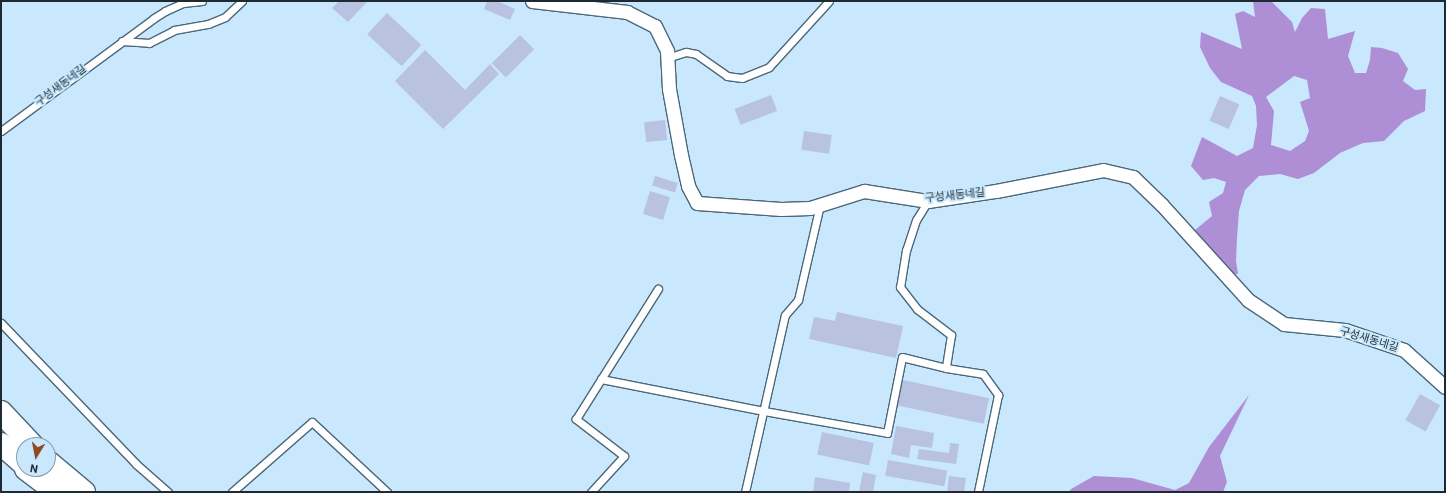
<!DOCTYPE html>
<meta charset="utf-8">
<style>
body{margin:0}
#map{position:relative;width:1446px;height:493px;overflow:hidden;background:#c9e8fd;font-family:Roboto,"Noto Sans KR",sans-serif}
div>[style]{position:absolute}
.forest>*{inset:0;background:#ae8ed4}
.building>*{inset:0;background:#b9c2e0;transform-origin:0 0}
.roads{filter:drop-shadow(1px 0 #4c6779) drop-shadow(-1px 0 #4c6779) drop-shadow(0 1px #4c6779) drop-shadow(0 -1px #4c6779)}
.service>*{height:7px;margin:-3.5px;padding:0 3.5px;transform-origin:3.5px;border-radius:3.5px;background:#fff}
.minor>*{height:13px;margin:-6.5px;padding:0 6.5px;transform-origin:6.5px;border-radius:6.5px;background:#fff}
.trunk>*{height:22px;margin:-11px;padding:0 11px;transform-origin:11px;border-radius:11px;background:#fff}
span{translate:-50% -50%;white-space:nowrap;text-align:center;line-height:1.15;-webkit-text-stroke:4px #c9e8fd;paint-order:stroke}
.street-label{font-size:11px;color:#1e2a32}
.frame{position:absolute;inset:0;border:2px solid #1e2a32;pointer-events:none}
.north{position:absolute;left:16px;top:437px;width:40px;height:40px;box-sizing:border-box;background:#c9e8fd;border:1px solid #859cac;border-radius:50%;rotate:190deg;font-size:11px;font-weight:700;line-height:16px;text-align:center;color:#1e2a32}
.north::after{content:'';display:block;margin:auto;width:14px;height:18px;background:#914926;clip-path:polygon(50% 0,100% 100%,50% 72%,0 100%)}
</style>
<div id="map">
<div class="forest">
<div style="clip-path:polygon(evenodd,1253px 1px,1271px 1px,1292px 22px,1295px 32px,1302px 18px,1311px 8px,1325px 9px,1328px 39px,1355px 31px,1348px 56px,1355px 73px,1366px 73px,1370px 60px,1371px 47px,1382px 48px,1398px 53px,1408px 69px,1403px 81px,1415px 90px,1426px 89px,1425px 111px,1404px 121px,1384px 141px,1363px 143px,1340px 153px,1314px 173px,1298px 179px,1280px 174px,1259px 176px,1245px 190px,1239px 211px,1237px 238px,1236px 261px,1238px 274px,1230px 274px,1195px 230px,1212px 216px,1209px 202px,1223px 193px,1226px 182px,1214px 178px,1203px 180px,1191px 166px,1202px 137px,1237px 156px,1253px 148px,1257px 125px,1256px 106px,1252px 96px,1221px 82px,1210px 68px,1200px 47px,1201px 32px,1242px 49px,1235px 14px,1243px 11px,1255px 17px,1253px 1px,1294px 76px,1307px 80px,1310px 98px,1300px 102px,1309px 131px,1305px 141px,1290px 151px,1271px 145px,1274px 111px,1266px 97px,1294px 76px)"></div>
<div style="clip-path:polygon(1249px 395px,1220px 456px,1227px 482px,1223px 492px,1069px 492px,1071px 489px,1094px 476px,1132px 478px,1175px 490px,1189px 483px,1209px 447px)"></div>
</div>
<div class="building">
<div style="clip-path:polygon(339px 1px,368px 1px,348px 22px,332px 8px)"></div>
<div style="clip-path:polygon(487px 1px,497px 1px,515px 9px,510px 20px,484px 9px)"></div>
<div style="left:387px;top:13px;width:47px;height:29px;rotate:43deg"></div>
<div style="left:520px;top:35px;width:20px;height:40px;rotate:45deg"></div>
<div style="clip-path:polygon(425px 50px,465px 90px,490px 64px,499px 74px,443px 129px,395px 81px)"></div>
<div style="left:771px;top:95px;width:17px;height:39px;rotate:69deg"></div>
<div style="left:1220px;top:96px;width:21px;height:27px;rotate:23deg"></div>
<div style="left:665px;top:120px;width:20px;height:21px;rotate:84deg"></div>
<div style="left:804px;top:131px;width:28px;height:19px;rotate:8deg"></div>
<div style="left:655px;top:176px;width:24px;height:10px;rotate:17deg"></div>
<div style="left:650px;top:191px;width:21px;height:24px;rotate:17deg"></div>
<div style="clip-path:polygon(837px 312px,903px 326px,896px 358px,809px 339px,814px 317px,835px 321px)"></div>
<div style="left:903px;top:380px;width:88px;height:26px;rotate:12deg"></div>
<div style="left:1420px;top:394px;width:23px;height:30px;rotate:29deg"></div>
<div style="clip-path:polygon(896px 426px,934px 433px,932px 448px,911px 445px,909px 458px,891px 454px)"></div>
<div style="left:822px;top:432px;width:53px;height:23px;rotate:12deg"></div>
<div style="clip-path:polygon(950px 443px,959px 444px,956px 464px,917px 459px,919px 449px,949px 453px)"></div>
<div style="left:888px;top:460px;width:60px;height:16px;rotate:10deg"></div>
<div style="clip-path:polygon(863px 472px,876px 475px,873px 492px,859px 492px)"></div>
<div style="left:949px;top:476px;width:17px;height:15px;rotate:7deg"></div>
<div style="clip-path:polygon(815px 477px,850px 483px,849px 492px,813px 492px)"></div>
</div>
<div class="roads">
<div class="service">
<div style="left:122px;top:41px;width:27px;rotate:4deg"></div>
<div style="left:149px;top:43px;width:28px;rotate:-27deg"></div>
<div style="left:174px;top:30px;width:35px;rotate:-10deg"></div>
<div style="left:208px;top:24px;width:18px;rotate:-22deg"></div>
<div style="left:225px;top:17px;width:23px;rotate:-43deg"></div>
<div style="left:667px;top:58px;width:20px;rotate:-18deg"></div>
<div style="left:686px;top:52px;width:10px;rotate:11deg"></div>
<div style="left:696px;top:54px;width:38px;rotate:35deg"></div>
<div style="left:727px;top:76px;width:15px;rotate:8deg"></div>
<div style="left:742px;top:78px;width:29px;rotate:-22deg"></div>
<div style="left:769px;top:67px;width:89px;rotate:-47.7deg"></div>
<div style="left:1px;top:131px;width:190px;rotate:-36.4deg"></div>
<div style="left:154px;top:18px;width:13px;rotate:-32deg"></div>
<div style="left:165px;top:11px;width:20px;rotate:-24deg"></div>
<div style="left:183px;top:3px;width:19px;rotate:-6deg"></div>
<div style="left:928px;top:201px;width:22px;rotate:122deg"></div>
<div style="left:916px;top:220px;width:32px;rotate:108deg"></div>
<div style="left:906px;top:250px;width:37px;rotate:99deg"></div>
<div style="left:900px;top:287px;width:28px;rotate:52deg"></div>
<div style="left:917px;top:309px;width:43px;rotate:37.4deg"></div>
<div style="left:951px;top:335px;width:33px;rotate:99deg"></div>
<div style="left:946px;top:368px;width:37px;rotate:9deg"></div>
<div style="left:983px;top:374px;width:26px;rotate:54deg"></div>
<div style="left:998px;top:395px;width:99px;rotate:101.7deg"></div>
<div style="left:1px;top:323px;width:195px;rotate:46.2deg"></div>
<div style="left:136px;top:464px;width:43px;rotate:41.2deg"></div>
<div style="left:601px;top:379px;width:166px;rotate:11.1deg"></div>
<div style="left:764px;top:411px;width:125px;rotate:10.1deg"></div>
<div style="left:887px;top:433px;width:77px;rotate:-78.8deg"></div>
<div style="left:902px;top:357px;width:45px;rotate:14deg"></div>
<div style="left:232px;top:492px;width:106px;rotate:-41.2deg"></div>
<div style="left:312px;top:422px;width:103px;rotate:43deg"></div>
<div style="left:591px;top:492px;width:49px;rotate:-47.5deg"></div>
<div style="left:624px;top:456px;width:61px;rotate:-142.4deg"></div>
<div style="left:576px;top:419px;width:154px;rotate:-57.8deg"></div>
<div style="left:745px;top:492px;width:181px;rotate:-77.3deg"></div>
<div style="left:785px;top:315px;width:20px;rotate:-49deg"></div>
<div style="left:798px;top:300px;width:98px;rotate:-77deg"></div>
</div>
<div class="minor">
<div style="left:532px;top:1px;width:96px;rotate:6.6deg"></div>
<div style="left:627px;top:12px;width:31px;rotate:27deg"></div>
<div style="left:655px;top:26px;width:28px;rotate:64deg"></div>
<div style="left:667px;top:51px;width:38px;rotate:87deg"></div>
<div style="left:669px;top:89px;width:67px;rotate:79.7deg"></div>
<div style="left:681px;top:155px;width:32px;rotate:77deg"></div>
<div style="left:688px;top:186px;width:19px;rotate:62deg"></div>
<div style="left:697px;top:203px;width:84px;rotate:4.1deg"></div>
<div style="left:781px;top:209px;width:29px;rotate:-2deg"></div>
<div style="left:810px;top:208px;width:57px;rotate:-17.5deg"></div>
<div style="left:864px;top:191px;width:65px;rotate:8.9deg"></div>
<div style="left:928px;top:201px;width:69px;rotate:-8.4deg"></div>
<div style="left:996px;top:191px;width:109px;rotate:-11.1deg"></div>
<div style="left:1103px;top:170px;width:31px;rotate:13deg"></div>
<div style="left:1133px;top:177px;width:40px;rotate:44deg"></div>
<div style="left:1162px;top:205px;width:128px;rotate:47.8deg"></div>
<div style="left:1248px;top:300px;width:43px;rotate:33.7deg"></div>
<div style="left:1284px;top:324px;width:61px;rotate:5.6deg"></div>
<div style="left:1345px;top:330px;width:62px;rotate:18.7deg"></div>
<div style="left:1404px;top:350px;width:55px;rotate:42.1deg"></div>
</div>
<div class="trunk">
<div style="left:1px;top:412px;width:45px;rotate:46.8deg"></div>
<div style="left:1px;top:444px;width:30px;rotate:41deg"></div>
<div style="left:48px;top:462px;width:47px;rotate:39.8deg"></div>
<div style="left:26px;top:469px;width:38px;rotate:37deg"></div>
</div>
</div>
<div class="street-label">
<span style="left:61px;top:86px;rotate:-37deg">구성새동네길</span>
<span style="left:955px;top:196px;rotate:-6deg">구성새동네길</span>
<span style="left:1369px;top:340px;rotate:17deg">구성새동네길</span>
</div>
<div class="frame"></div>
<div class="north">N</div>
</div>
